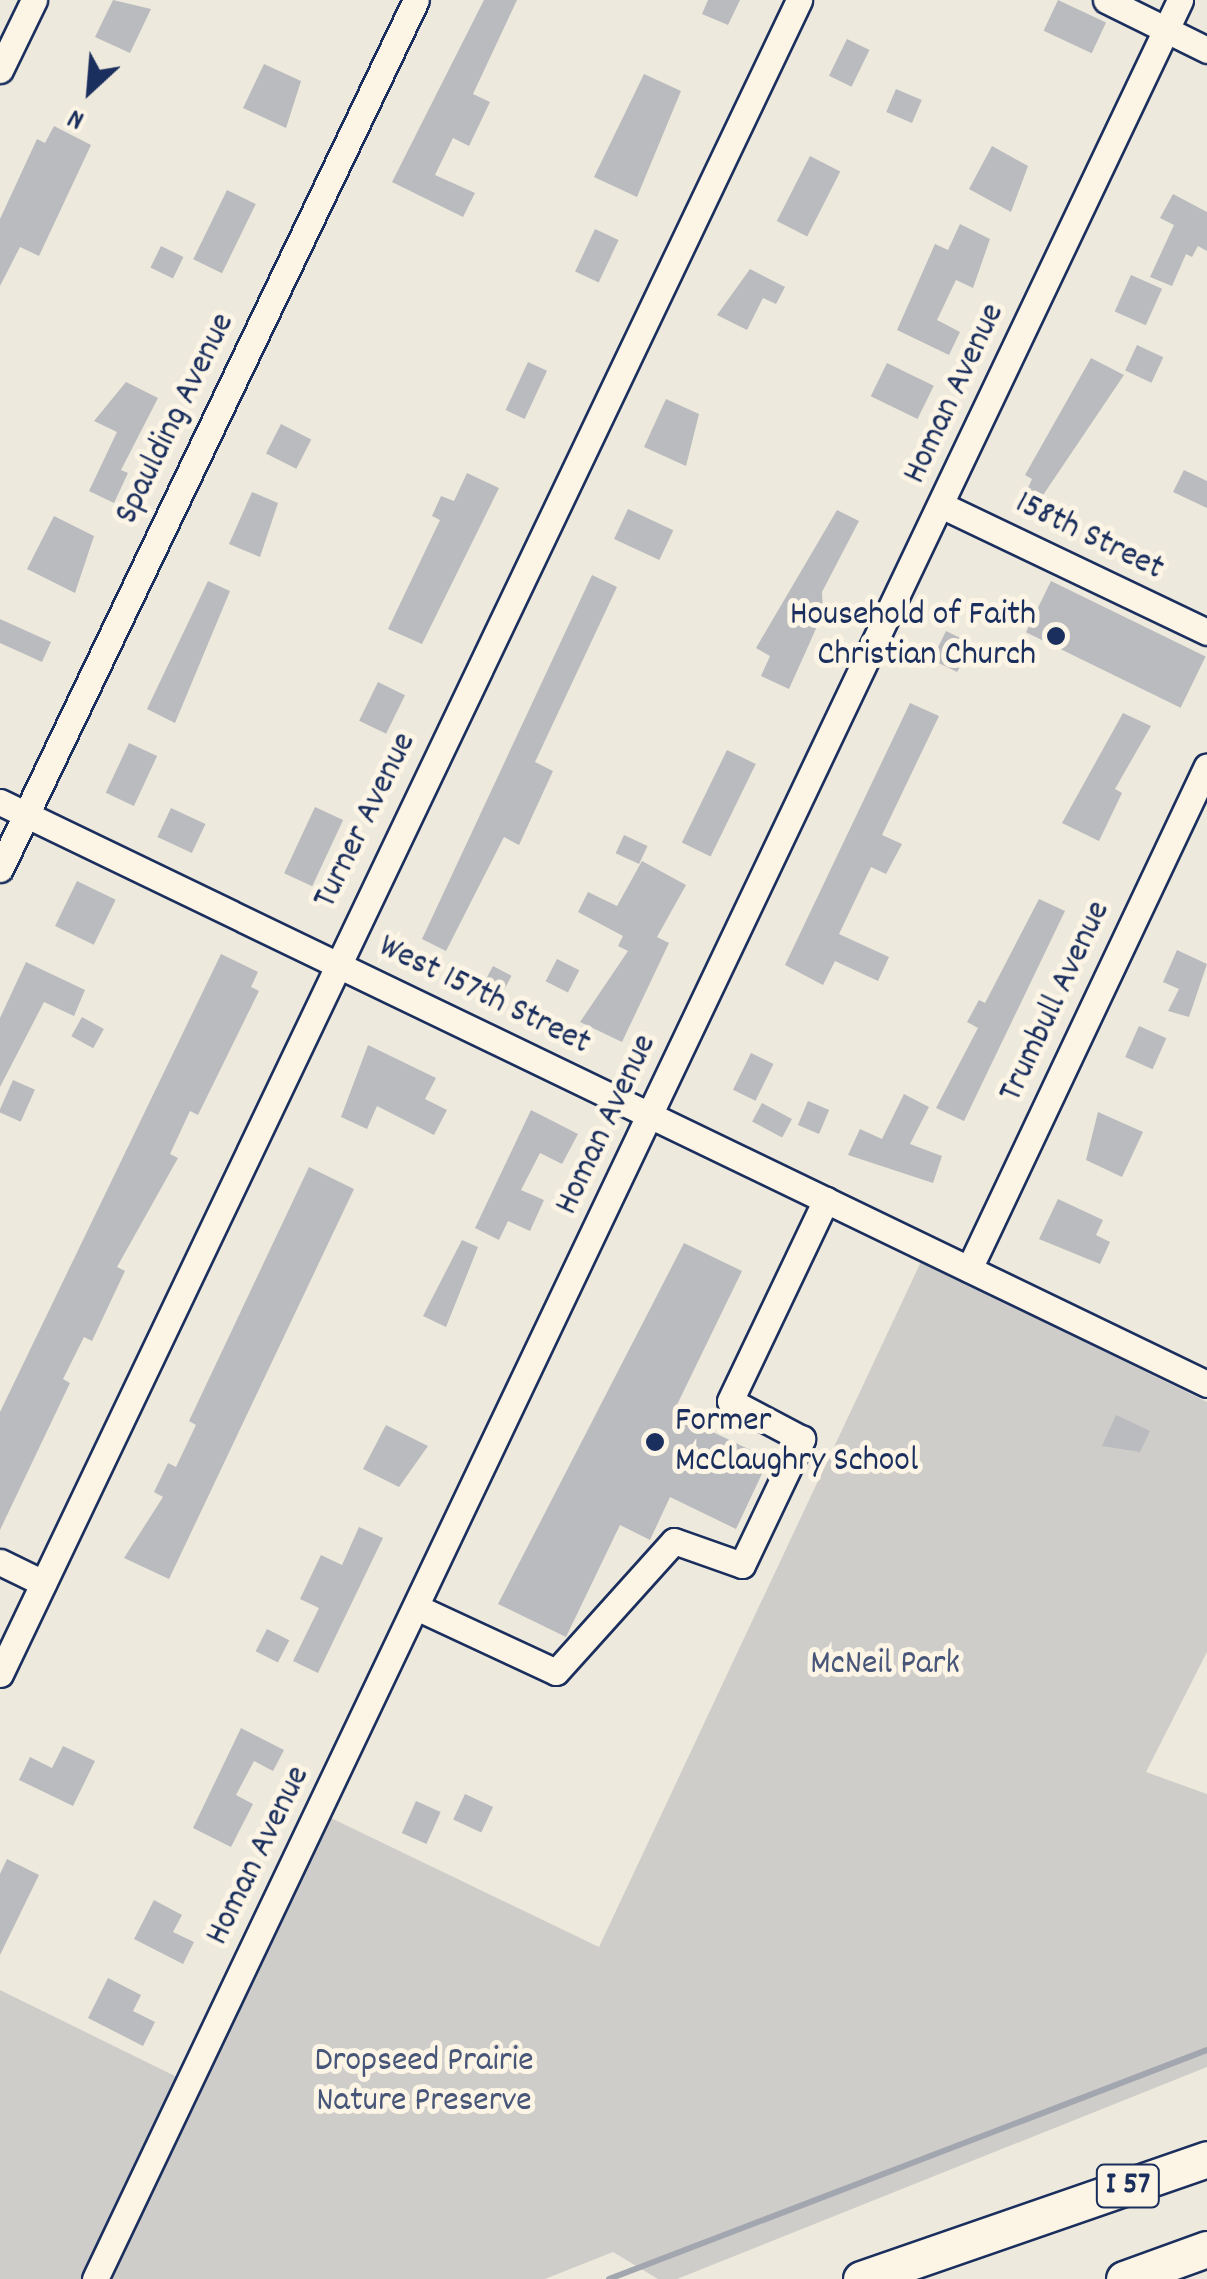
<!DOCTYPE html>
<style>
body{margin:0}
#map{position:relative;width:1207px;height:2279px;overflow:hidden;background:#eee9dd;font-family:Dekko,sans-serif}
div>[style]{position:absolute}
.green>*{inset:0;background:#cfcdca}
.stream>*{height:6px;margin:-3px;padding:0 3px;transform-origin:3px;border-radius:3px;background:#a2a7af}
.building>*{inset:0;background:#babbbe;transform-origin:0 0}
.roads{filter:drop-shadow(2px 0 #1b2f5e) drop-shadow(-2px 0 #1b2f5e) drop-shadow(0 2px #1b2f5e) drop-shadow(0 -2px #1b2f5e)}
.minor>*{height:25px;margin:-12.5px;padding:0 12.5px;transform-origin:12.5px;border-radius:12.5px;background:#fcf5e5}
.highway>*{height:35px;margin:-17.5px;padding:0 17.5px;transform-origin:17.5px;border-radius:17.5px;background:#fcf5e5}
.dots>*{width:28px;height:28px;translate:-50% -50%;box-sizing:border-box;border:5px solid #fcf5e5;border-radius:50%}
span{translate:-50% -50%;white-space:nowrap;text-align:center;line-height:1.15;-webkit-text-stroke:10px #fcf5e5;paint-order:stroke}
.shield-label span{padding:2px 8px;background:#fcf5e5;border:2px solid;border-radius:8px;-webkit-text-stroke-width:0}
.shield-label{font-size:32px;color:#1b2f5e;font-weight:700}
.street-label{font-size:35px;color:#1b2f5e}
.poi-label{font-size:35px;color:#1b2f5e}
.right{translate:-100% -50%;text-align:right}
.left{translate:0 -50%;text-align:left}
.park-label{font-size:35px;color:#485679}
.north{position:absolute;left:40px;top:40px;width:100px;height:100px;-webkit-text-stroke:8px #fcf5e5;paint-order:stroke;rotate:206deg;font-size:28px;font-weight:700;line-height:40px;text-align:center;color:#1b2f5e}
.north::after{content:'';display:block;margin:auto;width:35px;height:45px;background:#1b2f5e;clip-path:polygon(50% 0,100% 100%,50% 72%,0 100%)}
</style>
<div id="map">
<div class="green">
<div style="clip-path:polygon(927px 1249px,1105px 1334px,1099px 1349px,1207px 1402px,1207px 1652px,1146px 1772px,1207px 1794px,1207px 2067px,677px 2279px,658px 2279px,613px 2252px,545px 2279px,110px 2279px,331px 1818px,599px 1947px)"></div>
<div style="clip-path:polygon(0 1990px,179px 2078px,84px 2279px,0 2279px)"></div>
</div>
<div class="stream">
<div style="left:609px;top:2279px;width:640px;rotate:-20.95deg"></div>
</div>
<div class="building">
<div style="clip-path:polygon(113px 0,151px 9px,130px 53px,95px 37px)"></div>
<div style="clip-path:polygon(484px 0,517px 0,473px 94px,490px 102px,469px 146px,453px 138px,435px 175px,475px 193px,463px 217px,392px 182px)"></div>
<div style="clip-path:polygon(708px 0,740px 0,728px 25px,702px 14px)"></div>
<div style="left:1058px;top:0;width:53px;height:34px;rotate:25deg"></div>
<div style="left:847px;top:39px;width:25px;height:41px;rotate:26deg"></div>
<div style="clip-path:polygon(264px 64px,301px 81px,286px 128px,243px 108px)"></div>
<div style="clip-path:polygon(644px 74px,681px 91px,637px 197px,594px 177px)"></div>
<div style="left:896px;top:89px;width:28px;height:25px;rotate:23deg"></div>
<div style="clip-path:polygon(54px 126px,91px 145px,39px 256px,20px 247px,0 286px,0 219px,37px 139px,45px 143px)"></div>
<div style="clip-path:polygon(992px 146px,1028px 166px,1011px 212px,969px 189px)"></div>
<div style="left:810px;top:156px;width:34px;height:73px;rotate:27deg"></div>
<div style="left:227px;top:190px;width:32px;height:77px;rotate:26deg"></div>
<div style="clip-path:polygon(1173px 194px,1207px 212px,1207px 251px,1198px 246px,1192px 257px,1186px 254px,1172px 286px,1150px 277px,1174px 225px,1160px 218px)"></div>
<div style="clip-path:polygon(960px 224px,990px 239px,973px 288px,956px 280px,937px 320px,960px 332px,949px 355px,897px 330px,935px 244px,948px 250px)"></div>
<div style="left:595px;top:229px;width:26px;height:47px;rotate:25deg"></div>
<div style="left:161px;top:246px;width:25px;height:24px;rotate:26deg"></div>
<div style="clip-path:polygon(750px 269px,785px 287px,776px 304px,763px 298px,747px 330px,717px 315px)"></div>
<div style="left:1131px;top:275px;width:34px;height:40px;rotate:24deg"></div>
<div style="left:1137px;top:345px;width:29px;height:28px;rotate:25deg"></div>
<div style="clip-path:polygon(1091px 358px,1124px 375px,1035px 507px,1022px 501px,1032px 479px,1025px 475px)"></div>
<div style="left:528px;top:362px;width:21px;height:53px;rotate:25deg"></div>
<div style="left:887px;top:363px;width:52px;height:37px;rotate:26deg"></div>
<div style="clip-path:polygon(126px 382px,158px 398px,121px 470px,128px 473px,114px 503px,89px 491px,117px 432px,94px 421px)"></div>
<div style="clip-path:polygon(666px 399px,699px 414px,686px 466px,644px 447px)"></div>
<div style="left:281px;top:424px;width:34px;height:33px;rotate:27deg"></div>
<div style="clip-path:polygon(1184px 470px,1207px 481px,1207px 508px,1173px 492px)"></div>
<div style="clip-path:polygon(467px 473px,499px 488px,422px 644px,388px 629px,440px 520px,432px 516px,441px 496px,454px 501px)"></div>
<div style="clip-path:polygon(252px 492px,278px 503px,260px 557px,229px 544px)"></div>
<div style="left:628px;top:509px;width:50px;height:33px;rotate:25deg"></div>
<div style="clip-path:polygon(837px 510px,859px 521px,822px 592px,823px 613px,789px 689px,761px 676px,770px 656px,756px 648px)"></div>
<div style="clip-path:polygon(54px 516px,94px 536px,75px 593px,27px 569px)"></div>
<div style="clip-path:polygon(592px 575px,617px 587px,535px 762px,553px 771px,519px 845px,504px 837px,446px 951px,422px 939px)"></div>
<div style="clip-path:polygon(208px 581px,230px 591px,175px 723px,147px 709px)"></div>
<div style="left:1051px;top:581px;width:172px;height:57px;rotate:26deg"></div>
<div style="clip-path:polygon(0 619px,51px 642px,42px 662px,0 643px)"></div>
<div style="left:946px;top:631px;width:28px;height:32px;rotate:26deg"></div>
<div style="left:378px;top:682px;width:30px;height:43px;rotate:26deg"></div>
<div style="clip-path:polygon(910px 703px,939px 716px,882px 835px,902px 844px,886px 874px,871px 867px,839px 934px,889px 957px,878px 981px,835px 961px,823px 985px,785px 965px)"></div>
<div style="clip-path:polygon(1123px 713px,1151px 726px,1115px 789px,1122px 793px,1099px 841px,1062px 823px)"></div>
<div style="left:129px;top:743px;width:31px;height:55px;rotate:25deg"></div>
<div style="left:727px;top:750px;width:32px;height:103px;rotate:26deg"></div>
<div style="left:315px;top:807px;width:31px;height:73px;rotate:25deg"></div>
<div style="left:171px;top:808px;width:38px;height:32px;rotate:25deg"></div>
<div style="left:624px;top:835px;width:26px;height:20px;rotate:25deg"></div>
<div style="clip-path:polygon(642px 861px,686px 885px,657px 937px,669px 943px,622px 1042px,580px 1022px,628px 951px,618px 946px,623px 936px,578px 912px,588px 892px,617px 906px)"></div>
<div style="left:77px;top:881px;width:43px;height:50px;rotate:26deg"></div>
<div style="clip-path:polygon(1039px 899px,1065px 911px,964px 1121px,936px 1108px,978px 1028px,967px 1022px,979px 1000px,985px 1003px)"></div>
<div style="clip-path:polygon(1177px 950px,1207px 964px,1189px 1017px,1168px 1011px,1179px 989px,1163px 982px)"></div>
<div style="clip-path:polygon(221px 954px,258px 972px,251px 987px,259px 991px,198px 1115px,190px 1111px,170px 1154px,178px 1158px,117px 1267px,125px 1271px,92px 1341px,84px 1337px,63px 1379px,70px 1383px,0 1530px,0 1412px)"></div>
<div style="left:557px;top:959px;width:25px;height:25px;rotate:27deg"></div>
<div style="clip-path:polygon(26px 962px,85px 990px,74px 1016px,44px 1002px,0 1087px,0 1018px)"></div>
<div style="left:493px;top:966px;width:21px;height:25px;rotate:28deg"></div>
<div style="left:82px;top:1017px;width:25px;height:22px;rotate:29deg"></div>
<div style="left:1139px;top:1026px;width:30px;height:34px;rotate:24deg"></div>
<div style="clip-path:polygon(368px 1045px,436px 1078px,425px 1099px,447px 1110px,434px 1135px,377px 1106px,367px 1129px,341px 1117px)"></div>
<div style="left:751px;top:1053px;width:25px;height:41px;rotate:26deg"></div>
<div style="left:13px;top:1080px;width:24px;height:35px;rotate:24deg"></div>
<div style="clip-path:polygon(904px 1094px,929px 1107px,910px 1144px,942px 1156px,933px 1183px,848px 1155px,860px 1129px,882px 1139px)"></div>
<div style="left:808px;top:1101px;width:23px;height:26px;rotate:23deg"></div>
<div style="left:762px;top:1103px;width:34px;height:21px;rotate:28deg"></div>
<div style="clip-path:polygon(531px 1110px,578px 1134px,562px 1164px,540px 1153px,521px 1190px,544px 1200px,530px 1231px,508px 1221px,499px 1240px,475px 1228px)"></div>
<div style="clip-path:polygon(1098px 1112px,1143px 1132px,1122px 1177px,1086px 1160px)"></div>
<div style="clip-path:polygon(309px 1167px,354px 1189px,169px 1579px,124px 1558px,163px 1497px,154px 1492px,168px 1463px,176px 1467px,196px 1425px,189px 1421px)"></div>
<div style="clip-path:polygon(1058px 1199px,1103px 1220px,1096px 1235px,1110px 1242px,1100px 1264px,1039px 1239px)"></div>
<div style="clip-path:polygon(462px 1240px,478px 1247px,446px 1327px,423px 1316px)"></div>
<div style="clip-path:polygon(684px 1243px,742px 1271px,673px 1413px,769px 1459px,736px 1529px,670px 1497px,650px 1540px,620px 1525px,566px 1637px,498px 1604px)"></div>
<div style="clip-path:polygon(1116px 1415px,1150px 1431px,1140px 1452px,1102px 1446px)"></div>
<div style="clip-path:polygon(386px 1425px,428px 1446px,399px 1487px,363px 1469px)"></div>
<div style="clip-path:polygon(359px 1527px,383px 1538px,318px 1673px,293px 1661px,319px 1608px,300px 1599px,321px 1555px,342px 1565px)"></div>
<div style="left:267px;top:1629px;width:25px;height:25px;rotate:27deg"></div>
<div style="clip-path:polygon(241px 1728px,284px 1750px,273px 1771px,254px 1761px,236px 1795px,253px 1804px,231px 1847px,193px 1828px)"></div>
<div style="clip-path:polygon(63px 1746px,95px 1761px,73px 1806px,19px 1780px,30px 1757px,52px 1768px)"></div>
<div style="left:465px;top:1794px;width:31px;height:28px;rotate:25deg"></div>
<div style="left:416px;top:1801px;width:27px;height:35px;rotate:24deg"></div>
<div style="clip-path:polygon(7px 1859px,39px 1875px,0 1955px,0 1874px)"></div>
<div style="clip-path:polygon(154px 1900px,182px 1915px,173px 1932px,194px 1942px,183px 1964px,134px 1939px)"></div>
<div style="clip-path:polygon(108px 1978px,141px 1995px,133px 2011px,155px 2022px,143px 2046px,88px 2018px)"></div>
</div>
<div class="roads">
<div class="minor">
<div style="left:1106px;top:0;width:113px;rotate:26.3deg"></div>
<div style="left:0;top:70px;width:78px;rotate:-64.1deg"></div>
<div style="left:941px;top:505px;width:295px;rotate:25.5deg"></div>
<div style="left:0;top:802px;width:1340px;rotate:25.74deg"></div>
<div style="left:0;top:869px;width:963px;rotate:-64.42deg"></div>
<div style="left:969px;top:1269px;width:556px;rotate:-64.68deg"></div>
<div style="left:0;top:1562px;width:48px;rotate:26deg"></div>
<div style="left:416px;top:1607px;width:154px;rotate:24.9deg"></div>
<div style="left:556px;top:1672px;width:176px;rotate:-48deg"></div>
<div style="left:674px;top:1541px;width:72px;rotate:19.4deg"></div>
<div style="left:742px;top:1565px;width:140px;rotate:-64.5deg"></div>
<div style="left:802px;top:1439px;width:81px;rotate:-152.2deg"></div>
<div style="left:730px;top:1401px;width:223px;rotate:-64.5deg"></div>
<div style="left:0;top:1674px;width:1855px;rotate:-64.48deg"></div>
<div style="left:95px;top:2279px;width:2524px;rotate:-64.54deg"></div>
</div>
<div class="highway">
<div style="left:861px;top:2279px;width:366px;rotate:-19.1deg"></div>
<div style="left:1124px;top:2279px;width:88px;rotate:-19.9deg"></div>
</div>
</div>
<div class="dots">
<div style="left:1056px;top:636px;background:#1b2f5e"></div>
<div style="left:655px;top:1442px;background:#1b2f5e"></div>
</div>
<div class="shield-label">
<span style="left:1128px;top:2186px">I 57</span>
</div>
<div class="street-label">
<span style="left:955px;top:394px;rotate:-65deg">Homan Avenue</span>
<span style="left:176px;top:419px;rotate:-64deg">Spaulding Avenue</span>
<span style="left:1089px;top:537px;rotate:26deg">158th Street</span>
<span style="left:366px;top:821px;rotate:-64deg">Turner Avenue</span>
<span style="left:484px;top:996px;rotate:26deg">West 157th Street</span>
<span style="left:1056px;top:1002px;rotate:-65deg">Trumbull Avenue</span>
<span style="left:607px;top:1125px;rotate:-65deg">Homan Avenue</span>
<span style="left:259px;top:1856px;rotate:-64deg">Homan Avenue</span>
</div>
<div class="poi-label">
<span class="right" style="left:1036px;top:636px">Household of Faith<br>Christian Church</span>
<span class="left" style="left:675px;top:1442px">Former<br>McClaughry School</span>
</div>
<div class="park-label">
<span style="left:885px;top:1665px">McNeil Park</span>
<span style="left:424px;top:2082px">Dropseed Prairie<br>Nature Preserve</span>
</div>
<div class="north">N</div>
</div>
